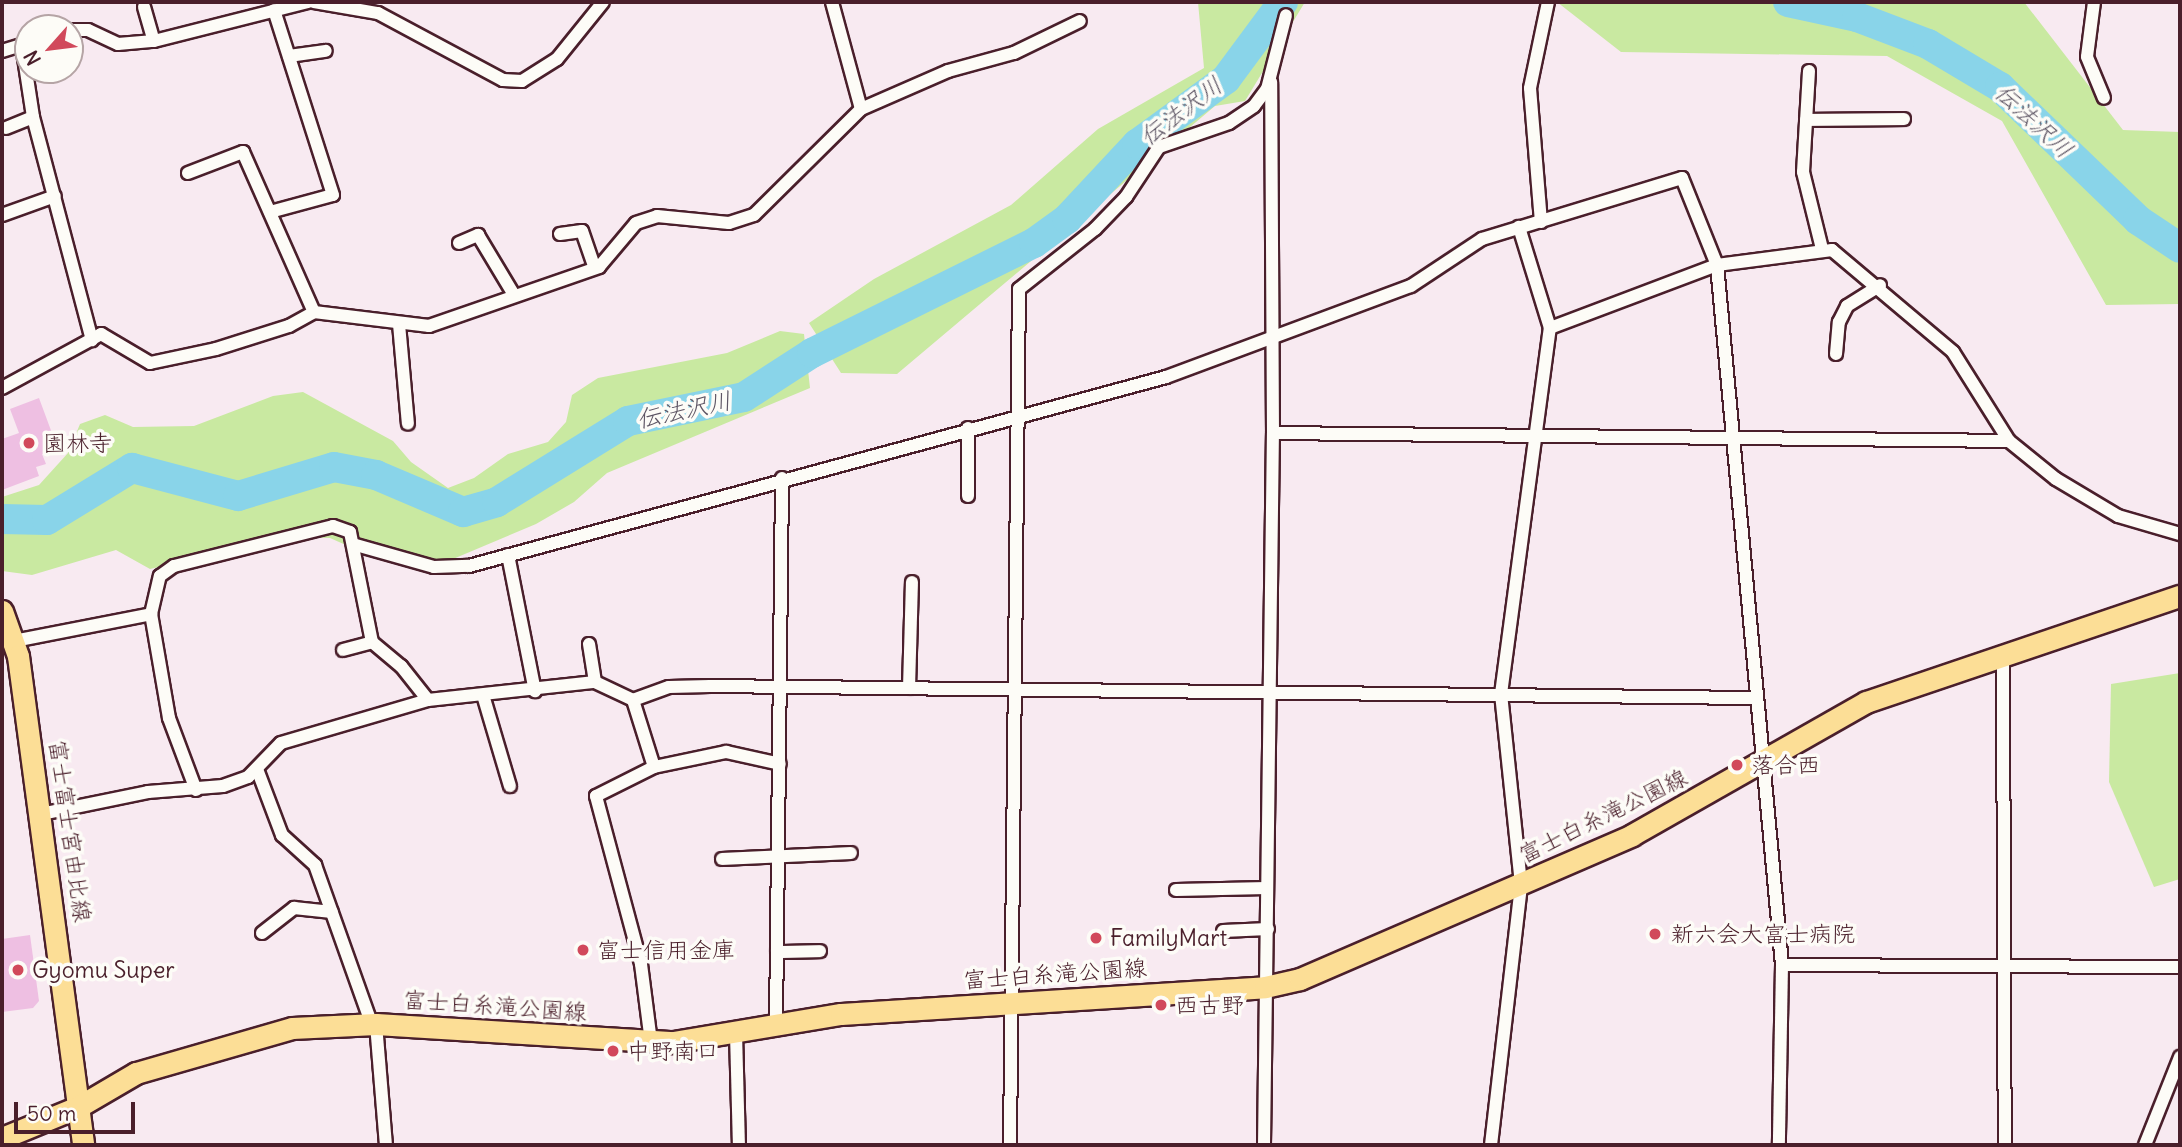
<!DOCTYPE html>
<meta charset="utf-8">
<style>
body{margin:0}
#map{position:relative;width:2182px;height:1147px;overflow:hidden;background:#f8eaf1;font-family:Delius,"Klee One",sans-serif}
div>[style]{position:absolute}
.green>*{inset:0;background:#c9e9a1}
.river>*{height:30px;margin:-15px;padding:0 15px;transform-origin:15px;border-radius:15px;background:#89d4e9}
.building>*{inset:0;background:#eebfe2}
.roads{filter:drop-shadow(2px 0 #4a1f2b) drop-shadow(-2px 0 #4a1f2b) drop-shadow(0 2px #4a1f2b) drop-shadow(0 -2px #4a1f2b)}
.street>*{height:12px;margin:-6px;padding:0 6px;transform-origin:6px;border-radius:6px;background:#fdfcf7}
.primary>*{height:21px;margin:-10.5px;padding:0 10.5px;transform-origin:10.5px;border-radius:10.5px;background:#fcde96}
.dots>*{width:19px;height:19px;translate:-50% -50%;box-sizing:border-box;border:4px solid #fdfcf7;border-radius:50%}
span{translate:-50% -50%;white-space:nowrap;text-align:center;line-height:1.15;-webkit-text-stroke:7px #fdfcf7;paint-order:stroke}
.poi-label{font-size:23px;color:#4a1f2b}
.left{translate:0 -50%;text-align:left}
.street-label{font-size:23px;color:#4a1f2b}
.water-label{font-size:24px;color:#5d5564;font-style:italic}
.frame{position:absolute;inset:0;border:4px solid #4a1f2b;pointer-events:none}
.north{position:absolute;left:14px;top:14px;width:70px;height:70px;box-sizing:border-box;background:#fdfcf7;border:2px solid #b5a4a5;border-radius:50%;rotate:242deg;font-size:19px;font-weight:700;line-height:28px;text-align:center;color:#4a1f2b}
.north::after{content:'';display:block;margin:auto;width:24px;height:32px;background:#d1495b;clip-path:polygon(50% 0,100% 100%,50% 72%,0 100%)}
.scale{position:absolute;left:14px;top:1102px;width:121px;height:32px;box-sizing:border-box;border:4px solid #4a1f2b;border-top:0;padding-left:9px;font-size:21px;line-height:24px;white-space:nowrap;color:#4a1f2b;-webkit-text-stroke:5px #fdfcf7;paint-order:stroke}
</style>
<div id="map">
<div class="green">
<div style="clip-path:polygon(1198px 2px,1305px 2px,1245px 101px,1215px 106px,897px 374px,841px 373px,809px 323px,874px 279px,1011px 205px,1098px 129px,1204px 68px)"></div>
<div style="clip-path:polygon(1557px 2px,2024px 2px,2123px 130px,2180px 132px,2180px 304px,2106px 305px,2002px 121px,1887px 56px,1621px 52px)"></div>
<div style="clip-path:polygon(780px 331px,804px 334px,810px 388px,607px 473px,574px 502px,536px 524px,434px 567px,373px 557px,330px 538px,288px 537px,150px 569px,116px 550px,32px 575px,2px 571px,2px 497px,39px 485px,68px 453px,80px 424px,105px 415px,133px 427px,194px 426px,273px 396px,303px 392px,393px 441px,411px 462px,448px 488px,474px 478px,508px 454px,548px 442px,566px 422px,572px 395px,598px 378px,727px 353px)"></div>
<div style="clip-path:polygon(2180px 673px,2180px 879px,2154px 887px,2109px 782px,2111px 684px)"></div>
</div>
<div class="river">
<div style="left:1788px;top:2px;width:71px;rotate:12.3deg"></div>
<div style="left:1857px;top:17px;width:76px;rotate:20.8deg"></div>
<div style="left:1928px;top:44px;width:84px;rotate:30.8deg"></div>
<div style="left:2000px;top:87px;width:192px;rotate:43.9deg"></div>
<div style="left:2138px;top:220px;width:50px;rotate:33.7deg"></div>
<div style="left:2px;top:519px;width:45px;rotate:1.3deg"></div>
<div style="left:47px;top:520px;width:100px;rotate:-31.5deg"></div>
<div style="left:132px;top:468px;width:110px;rotate:14.8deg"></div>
<div style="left:238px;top:496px;width:100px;rotate:-16.8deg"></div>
<div style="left:334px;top:467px;width:43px;rotate:10.8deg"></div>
<div style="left:376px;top:475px;width:95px;rotate:23deg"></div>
<div style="left:463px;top:512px;width:35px;rotate:-16deg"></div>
<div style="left:497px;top:502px;width:154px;rotate:-31.7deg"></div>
<div style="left:628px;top:421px;width:118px;rotate:-11.7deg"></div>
<div style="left:744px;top:397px;width:81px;rotate:-32.9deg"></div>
<div style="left:812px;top:353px;width:248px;rotate:-26.4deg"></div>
<div style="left:1034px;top:243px;width:41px;rotate:-36deg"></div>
<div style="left:1067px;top:219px;width:103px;rotate:-47deg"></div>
<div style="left:1137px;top:144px;width:110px;rotate:-36.1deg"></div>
<div style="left:1226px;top:79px;width:96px;rotate:-53.5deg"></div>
</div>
<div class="building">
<div style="clip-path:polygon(39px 398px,56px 444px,42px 454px,46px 464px,36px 467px,39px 476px,2px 490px,2px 439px,19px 433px,10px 409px)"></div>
<div style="clip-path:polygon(30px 935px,39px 1001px,33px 1008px,2px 1012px,2px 939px)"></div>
</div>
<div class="roads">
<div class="street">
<div style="left:314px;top:2px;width:65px;rotate:9.8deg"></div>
<div style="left:378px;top:13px;width:142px;rotate:28.2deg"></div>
<div style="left:503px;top:80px;width:19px;rotate:3deg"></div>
<div style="left:522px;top:81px;width:41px;rotate:-32.2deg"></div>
<div style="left:557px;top:59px;width:73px;rotate:-51.1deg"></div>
<div style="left:2094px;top:2px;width:55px;rotate:97.3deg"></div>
<div style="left:2087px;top:57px;width:44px;rotate:67.5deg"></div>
<div style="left:144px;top:7px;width:35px;rotate:74deg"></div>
<div style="left:70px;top:30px;width:18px"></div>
<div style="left:88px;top:30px;width:33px;rotate:25deg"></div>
<div style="left:118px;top:44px;width:36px;rotate:-5deg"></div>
<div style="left:154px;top:41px;width:159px;rotate:-14.2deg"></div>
<div style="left:22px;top:45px;width:73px;rotate:81.3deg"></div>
<div style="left:33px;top:117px;width:231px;rotate:75.2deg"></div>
<div style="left:2px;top:51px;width:27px;rotate:-17deg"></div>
<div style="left:289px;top:56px;width:37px;rotate:-8deg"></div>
<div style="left:1809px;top:71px;width:101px;rotate:93.4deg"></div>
<div style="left:1803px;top:172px;width:79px;rotate:76.1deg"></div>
<div style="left:861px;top:109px;width:95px;rotate:-23.6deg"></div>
<div style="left:948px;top:71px;width:68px;rotate:-15.3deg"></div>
<div style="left:1014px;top:53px;width:73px;rotate:-25.9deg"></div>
<div style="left:1806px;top:120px;width:98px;rotate:-0.6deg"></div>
<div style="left:6px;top:128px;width:29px;rotate:-22deg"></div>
<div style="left:188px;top:173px;width:59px;rotate:-20.9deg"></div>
<div style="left:243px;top:152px;width:175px;rotate:66.1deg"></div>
<div style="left:270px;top:212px;width:65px;rotate:-15.1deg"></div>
<div style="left:333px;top:195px;width:194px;rotate:-107.7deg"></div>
<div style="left:2px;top:215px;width:56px;rotate:-19.7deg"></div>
<div style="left:1541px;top:222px;width:134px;rotate:-94.7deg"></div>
<div style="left:1530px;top:88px;width:88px;rotate:-78.2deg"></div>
<div style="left:560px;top:234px;width:22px;rotate:-8deg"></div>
<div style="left:582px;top:231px;width:39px;rotate:71deg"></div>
<div style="left:459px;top:243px;width:21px;rotate:-23deg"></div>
<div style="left:478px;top:235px;width:70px;rotate:59deg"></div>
<div style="left:399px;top:324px;width:100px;rotate:84.9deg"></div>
<div style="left:1550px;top:328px;width:178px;rotate:-20.7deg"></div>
<div style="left:1717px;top:265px;width:116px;rotate:-7.4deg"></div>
<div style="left:1832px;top:250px;width:158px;rotate:40.1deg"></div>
<div style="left:1953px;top:352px;width:105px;rotate:57.8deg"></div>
<div style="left:2009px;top:441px;width:60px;rotate:39deg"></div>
<div style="left:2056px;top:479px;width:72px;rotate:30.8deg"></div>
<div style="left:2118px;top:516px;width:65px;rotate:16.2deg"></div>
<div style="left:1836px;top:354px;width:32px;rotate:-85deg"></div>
<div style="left:1839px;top:322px;width:18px;rotate:-63deg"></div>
<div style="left:1847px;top:306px;width:39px;rotate:-32deg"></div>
<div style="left:2px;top:388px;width:113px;rotate:-28.6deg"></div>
<div style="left:101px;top:334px;width:57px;rotate:30.6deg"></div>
<div style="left:150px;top:363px;width:67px;rotate:-12deg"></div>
<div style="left:216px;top:349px;width:77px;rotate:-17.5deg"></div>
<div style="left:289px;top:326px;width:29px;rotate:-29deg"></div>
<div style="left:314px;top:312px;width:116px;rotate:6.9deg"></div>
<div style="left:429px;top:326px;width:180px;rotate:-19.1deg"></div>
<div style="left:599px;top:267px;width:57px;rotate:-49.9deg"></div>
<div style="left:636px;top:223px;width:22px;rotate:-18deg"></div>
<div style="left:657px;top:216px;width:72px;rotate:5.6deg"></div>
<div style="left:729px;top:223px;width:26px;rotate:-18deg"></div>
<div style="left:754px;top:215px;width:151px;rotate:-44.7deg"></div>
<div style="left:861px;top:109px;width:111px;rotate:-105.2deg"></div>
<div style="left:968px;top:428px;width:68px;rotate:90deg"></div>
<div style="left:1273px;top:433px;width:736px;rotate:0.62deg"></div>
<div style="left:356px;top:545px;width:81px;rotate:15.8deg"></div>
<div style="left:434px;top:567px;width:35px;rotate:-2deg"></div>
<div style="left:469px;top:566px;width:722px;rotate:-15.17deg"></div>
<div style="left:1166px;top:377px;width:261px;rotate:-20.4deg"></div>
<div style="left:1411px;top:286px;width:85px;rotate:-33.5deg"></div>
<div style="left:1482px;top:239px;width:209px;rotate:-17deg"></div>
<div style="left:1682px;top:178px;width:94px;rotate:68.1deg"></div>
<div style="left:1717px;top:265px;width:703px;rotate:84.69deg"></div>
<div style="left:1782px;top:965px;width:180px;rotate:91deg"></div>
<div style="left:508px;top:555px;width:139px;rotate:78.8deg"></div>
<div style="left:14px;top:641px;width:140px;rotate:-11.1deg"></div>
<div style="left:589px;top:644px;width:38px;rotate:81deg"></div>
<div style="left:343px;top:650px;width:30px;rotate:-15deg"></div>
<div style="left:2003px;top:654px;width:491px;rotate:89.8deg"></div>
<div style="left:909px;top:688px;width:106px;rotate:-88.4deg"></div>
<div style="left:483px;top:695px;width:95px;rotate:73.5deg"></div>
<div style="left:633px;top:700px;width:70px;rotate:72.6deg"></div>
<div style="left:257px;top:769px;width:71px;rotate:69.3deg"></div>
<div style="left:282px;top:835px;width:45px;rotate:42.3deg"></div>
<div style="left:315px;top:865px;width:170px;rotate:70.4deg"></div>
<div style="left:196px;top:790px;width:77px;rotate:-110.6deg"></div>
<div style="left:169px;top:718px;width:106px;rotate:-99.8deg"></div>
<div style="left:151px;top:614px;width:39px;rotate:-77deg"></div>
<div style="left:160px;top:576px;width:17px;rotate:-36deg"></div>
<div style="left:174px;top:566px;width:164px;rotate:-14.1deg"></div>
<div style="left:333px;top:526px;width:18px;rotate:19deg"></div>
<div style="left:350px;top:532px;width:112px;rotate:78.7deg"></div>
<div style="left:372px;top:642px;width:38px;rotate:40deg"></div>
<div style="left:401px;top:666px;width:43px;rotate:51.5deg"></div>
<div style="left:41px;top:814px;width:109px;rotate:-11.6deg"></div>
<div style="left:148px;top:792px;width:75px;rotate:-4.6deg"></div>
<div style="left:223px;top:786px;width:27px;rotate:-20deg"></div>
<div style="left:248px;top:777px;width:47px;rotate:-45.9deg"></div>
<div style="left:281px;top:743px;width:153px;rotate:-16.3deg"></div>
<div style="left:428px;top:700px;width:168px;rotate:-6.2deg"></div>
<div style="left:595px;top:682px;width:42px;rotate:25.3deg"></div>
<div style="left:633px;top:700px;width:38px;rotate:-20deg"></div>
<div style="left:669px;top:687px;width:41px;rotate:-1.4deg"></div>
<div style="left:710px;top:686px;width:1046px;rotate:0.66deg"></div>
<div style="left:722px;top:859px;width:129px;rotate:-2.7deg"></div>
<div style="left:1176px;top:890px;width:91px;rotate:-1.3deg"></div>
<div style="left:1223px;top:931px;width:45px;rotate:-2.5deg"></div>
<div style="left:262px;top:933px;width:41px;rotate:-38deg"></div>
<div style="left:294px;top:908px;width:38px;rotate:6deg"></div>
<div style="left:777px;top:952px;width:43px;rotate:-1.3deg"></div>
<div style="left:1782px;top:965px;width:398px;rotate:0.3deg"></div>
<div style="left:376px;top:1024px;width:121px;rotate:85.3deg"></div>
<div style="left:776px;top:1026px;width:548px;rotate:-89.37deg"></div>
<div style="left:736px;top:1033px;width:112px;rotate:88.5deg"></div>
<div style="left:651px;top:1042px;width:79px;rotate:-97.3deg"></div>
<div style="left:641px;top:964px;width:174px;rotate:-105deg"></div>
<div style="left:596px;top:796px;width:65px;rotate:-26.6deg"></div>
<div style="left:654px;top:767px;width:74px;rotate:-11.8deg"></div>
<div style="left:726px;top:752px;width:55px;rotate:12.5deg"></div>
<div style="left:1010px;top:1145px;width:856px;rotate:-89.4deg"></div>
<div style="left:1019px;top:289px;width:97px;rotate:-38.3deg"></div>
<div style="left:1095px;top:229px;width:45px;rotate:-45.9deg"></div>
<div style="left:1126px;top:197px;width:60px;rotate:-56.6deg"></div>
<div style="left:1159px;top:147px;width:74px;rotate:-18.9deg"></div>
<div style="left:1229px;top:123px;width:30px;rotate:-34deg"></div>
<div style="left:1254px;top:106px;width:21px;rotate:-53deg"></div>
<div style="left:1267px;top:89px;width:76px;rotate:-75.6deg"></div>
<div style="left:1264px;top:1145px;width:712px;rotate:-89.28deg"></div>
<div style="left:1273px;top:433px;width:351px;rotate:-90.3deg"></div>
<div style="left:1491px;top:1145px;width:263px;rotate:-83.4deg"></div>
<div style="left:1521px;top:884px;width:191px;rotate:-96deg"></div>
<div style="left:1501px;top:694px;width:369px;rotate:-82.4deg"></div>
<div style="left:1550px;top:328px;width:106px;rotate:-107.1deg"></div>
<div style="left:2145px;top:1145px;width:95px;rotate:-68.3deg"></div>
</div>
<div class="primary">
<div style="left:2px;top:611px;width:48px;rotate:70.4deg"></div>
<div style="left:18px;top:656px;width:493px;rotate:82.4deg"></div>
<div style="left:2px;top:1138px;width:82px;rotate:-22.2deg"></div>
<div style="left:78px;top:1107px;width:67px;rotate:-30.4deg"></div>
<div style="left:136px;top:1073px;width:162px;rotate:-16.1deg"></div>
<div style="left:292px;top:1028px;width:84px;rotate:-2.7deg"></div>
<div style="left:376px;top:1024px;width:298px;rotate:3.5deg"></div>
<div style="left:673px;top:1042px;width:170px;rotate:-9.5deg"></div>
<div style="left:841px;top:1014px;width:425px;rotate:-3.6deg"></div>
<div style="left:1265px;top:987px;width:36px;rotate:-13deg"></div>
<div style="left:1300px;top:979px;width:362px;rotate:-23.4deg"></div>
<div style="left:1632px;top:835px;width:269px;rotate:-29.6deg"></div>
<div style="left:1866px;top:702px;width:331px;rotate:-18.7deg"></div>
</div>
</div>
<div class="dots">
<div style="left:29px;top:443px;background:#d1495b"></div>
<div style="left:1737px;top:765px;background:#d1495b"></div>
<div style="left:1655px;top:934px;background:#d1495b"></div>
<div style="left:1096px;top:938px;background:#d1495b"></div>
<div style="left:583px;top:950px;background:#d1495b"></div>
<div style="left:18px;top:970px;background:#d1495b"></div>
<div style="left:1161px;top:1005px;background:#d1495b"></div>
<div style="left:613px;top:1051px;background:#d1495b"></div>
</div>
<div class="poi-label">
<span class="left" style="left:43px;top:443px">園林寺</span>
<span class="left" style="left:1751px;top:765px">落合西</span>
<span class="left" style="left:1671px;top:934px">新六会大富士病院</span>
<span class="left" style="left:1110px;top:938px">FamilyMart</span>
<span class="left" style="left:597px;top:950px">富士信用金庫</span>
<span class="left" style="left:32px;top:970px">Gyomu Super</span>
<span class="left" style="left:1175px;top:1005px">西古野</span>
<span class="left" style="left:627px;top:1051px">中野南口</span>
</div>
<div class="street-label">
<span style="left:1603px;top:816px;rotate:-26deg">富士白糸滝公園線</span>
<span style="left:70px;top:831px;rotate:82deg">富士富士宮由比線</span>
<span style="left:1055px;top:974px;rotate:-4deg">富士白糸滝公園線</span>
<span style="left:495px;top:1006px;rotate:4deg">富士白糸滝公園線</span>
</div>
<div class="water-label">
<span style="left:1181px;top:111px;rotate:-37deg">伝法沢川</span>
<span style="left:2034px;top:121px;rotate:43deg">伝法沢川</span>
<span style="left:684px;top:410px;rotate:-12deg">伝法沢川</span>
</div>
<div class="frame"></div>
<div class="north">N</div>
<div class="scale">50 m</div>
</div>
